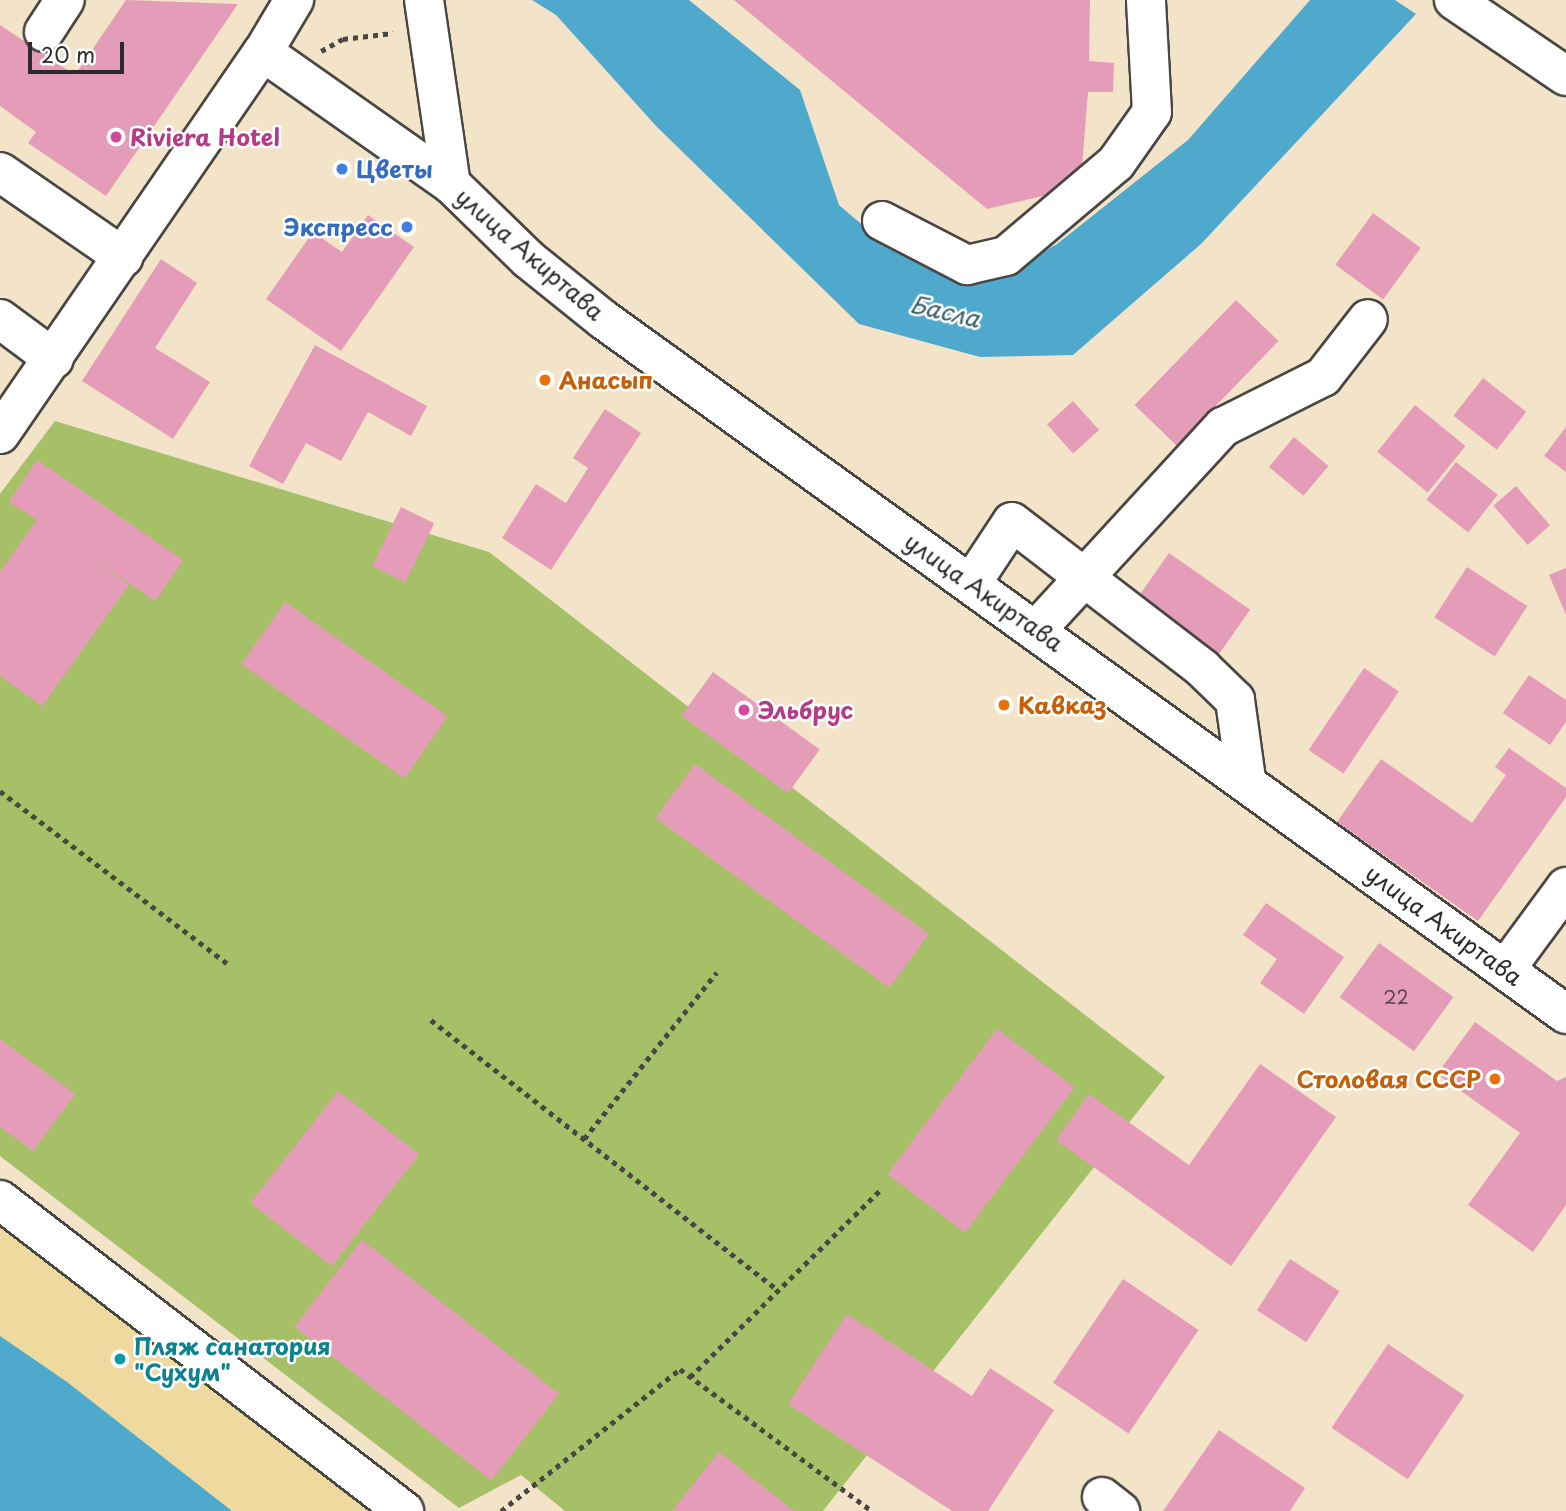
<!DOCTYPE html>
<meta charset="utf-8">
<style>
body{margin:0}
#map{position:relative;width:1566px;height:1511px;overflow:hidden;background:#f3e4c9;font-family:"Playpen Sans",sans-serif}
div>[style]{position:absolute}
.green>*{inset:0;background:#a6c067}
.sand>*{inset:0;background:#eeda9e}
.water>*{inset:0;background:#4fa9cc}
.building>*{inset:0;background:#e59cb8;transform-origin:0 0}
.path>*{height:4.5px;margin-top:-2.25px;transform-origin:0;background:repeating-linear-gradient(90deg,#494743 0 5px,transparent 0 10px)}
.roads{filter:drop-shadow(2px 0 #494743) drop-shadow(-2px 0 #494743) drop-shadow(0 2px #494743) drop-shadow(0 -2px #494743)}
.minor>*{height:38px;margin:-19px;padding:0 19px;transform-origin:19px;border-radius:19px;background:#fff}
.highway>*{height:38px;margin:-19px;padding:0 19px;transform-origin:19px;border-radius:19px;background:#fff}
.dots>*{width:19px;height:19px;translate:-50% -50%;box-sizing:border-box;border:4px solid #fff;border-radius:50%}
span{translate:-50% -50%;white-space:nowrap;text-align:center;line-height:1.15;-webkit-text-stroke:5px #fff;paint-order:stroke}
.number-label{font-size:19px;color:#5a474e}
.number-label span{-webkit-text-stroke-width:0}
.hotel-label{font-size:23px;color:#b23c85;font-weight:700}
.left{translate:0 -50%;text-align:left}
.shop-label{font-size:23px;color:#366cbe;font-weight:700}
.right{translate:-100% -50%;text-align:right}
.street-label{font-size:23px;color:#2b2b2b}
.food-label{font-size:23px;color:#c56008;font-weight:700}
.culture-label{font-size:23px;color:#0d838f;font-weight:700}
.water-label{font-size:24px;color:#395d6b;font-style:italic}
.scale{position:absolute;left:28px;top:42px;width:96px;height:32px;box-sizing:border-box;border:4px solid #2b2b2b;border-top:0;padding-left:9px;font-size:21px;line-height:24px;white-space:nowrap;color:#2b2b2b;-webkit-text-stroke:5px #fff;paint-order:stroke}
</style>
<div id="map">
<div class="green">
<div style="clip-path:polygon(55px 421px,489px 552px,1165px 1077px,823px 1511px,565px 1511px,521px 1475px,459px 1508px,0 1156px,0 494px)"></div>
</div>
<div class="sand">
<div style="clip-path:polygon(0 1203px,382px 1511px,232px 1511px,0 1336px)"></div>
</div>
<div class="water">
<div style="clip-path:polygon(532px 0,689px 0,800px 90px,839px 205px,880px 240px,950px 276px,991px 281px,1057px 244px,1188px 140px,1310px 0,1395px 0,1416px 14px,1201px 244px,1073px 355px,980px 357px,859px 324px,657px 127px,556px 15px)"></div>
<div style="clip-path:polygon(0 1336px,67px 1382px,232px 1511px,0 1511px)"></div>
</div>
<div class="building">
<div style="clip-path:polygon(126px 0,238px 4px,106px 196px,28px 143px,36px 132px,0 106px,0 25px,75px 75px)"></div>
<div style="clip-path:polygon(734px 0,1090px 0,1089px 61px,1114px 63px,1113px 92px,1088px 92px,1082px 167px,1047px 195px,987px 209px)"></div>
<div style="left:1373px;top:213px;width:59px;height:64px;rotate:36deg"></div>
<div style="clip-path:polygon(368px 215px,414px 247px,341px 351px,266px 299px,313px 232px,342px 252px)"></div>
<div style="clip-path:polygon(161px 259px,197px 283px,155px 348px,210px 382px,173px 439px,82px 381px)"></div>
<div style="left:1236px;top:300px;width:59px;height:146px;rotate:44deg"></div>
<div style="clip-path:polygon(315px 345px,427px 406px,411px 436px,368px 412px,341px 461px,306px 443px,283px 484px,249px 466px)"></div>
<div style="left:1483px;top:378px;width:55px;height:48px;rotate:38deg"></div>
<div style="left:1073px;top:401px;width:39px;height:35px;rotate:48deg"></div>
<div style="left:1415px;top:405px;width:65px;height:60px;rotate:39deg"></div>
<div style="clip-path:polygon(605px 409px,641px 433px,551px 570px,502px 538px,536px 484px,566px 503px,588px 468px,573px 458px)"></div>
<div style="clip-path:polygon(1566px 427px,1566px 472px,1544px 456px)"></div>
<div style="left:1294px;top:437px;width:45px;height:39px;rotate:40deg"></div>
<div style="clip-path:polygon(37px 460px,183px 560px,155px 601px,85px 553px,129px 585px,42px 706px,0 676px,0 572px,37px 520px,9px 502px)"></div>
<div style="left:1456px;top:462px;width:53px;height:48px;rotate:38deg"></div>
<div style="left:1516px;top:486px;width:52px;height:30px;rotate:49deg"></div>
<div style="left:401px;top:507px;width:37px;height:66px;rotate:26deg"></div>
<div style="left:1169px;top:553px;width:99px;height:59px;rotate:35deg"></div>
<div style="left:1467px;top:567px;width:72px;height:60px;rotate:33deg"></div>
<div style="clip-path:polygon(1566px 568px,1566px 615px,1549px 575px)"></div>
<div style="left:285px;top:602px;width:199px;height:76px;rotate:35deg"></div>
<div style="left:1364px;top:668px;width:42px;height:99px;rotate:34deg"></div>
<div style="left:713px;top:672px;width:132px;height:54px;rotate:36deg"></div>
<div style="clip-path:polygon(1529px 675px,1566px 700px,1566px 722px,1550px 745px,1503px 713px)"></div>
<div style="clip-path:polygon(1509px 748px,1566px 788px,1566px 797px,1478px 921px,1337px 822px,1381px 759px,1472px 823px,1506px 775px,1495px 767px)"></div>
<div style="left:695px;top:764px;width:289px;height:67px;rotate:36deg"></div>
<div style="clip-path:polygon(1266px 903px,1344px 957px,1304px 1014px,1260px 983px,1277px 959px,1243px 935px)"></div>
<div style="left:1379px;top:943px;width:92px;height:67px;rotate:36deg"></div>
<div style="clip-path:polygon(1475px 1022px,1557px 1081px,1566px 1077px,1566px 1205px,1533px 1252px,1468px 1205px,1520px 1133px,1437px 1074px)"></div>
<div style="left:997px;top:1029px;width:97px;height:182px;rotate:37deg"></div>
<div style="clip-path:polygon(0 1039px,75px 1094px,33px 1151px,0 1127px)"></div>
<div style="clip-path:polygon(1260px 1064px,1336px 1117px,1231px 1266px,1056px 1140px,1089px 1094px,1189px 1165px)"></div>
<div style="left:338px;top:1091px;width:103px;height:142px;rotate:38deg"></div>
<div style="left:362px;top:1240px;width:250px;height:110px;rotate:38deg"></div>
<div style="left:1290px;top:1259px;width:59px;height:61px;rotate:33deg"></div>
<div style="left:1123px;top:1279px;width:91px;height:125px;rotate:34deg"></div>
<div style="clip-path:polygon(847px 1314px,972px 1396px,990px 1368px,1054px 1410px,988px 1511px,952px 1511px,788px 1404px)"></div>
<div style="left:1388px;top:1344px;width:92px;height:101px;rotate:34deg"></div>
<div style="clip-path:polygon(1219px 1430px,1305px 1488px,1290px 1511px,1163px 1511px)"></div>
<div style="clip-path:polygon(719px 1452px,794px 1511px,672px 1511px)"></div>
</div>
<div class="path">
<div style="left:321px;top:51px;width:25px;rotate:-29deg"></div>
<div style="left:343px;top:39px;width:50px;rotate:-6.8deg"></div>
<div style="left:0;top:791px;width:285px;rotate:37.2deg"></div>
<div style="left:431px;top:1020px;width:440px;rotate:37.9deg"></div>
<div style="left:584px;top:1139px;width:213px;rotate:-51.5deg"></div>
<div style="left:690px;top:1377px;width:268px;rotate:-44.5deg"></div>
<div style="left:501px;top:1511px;width:228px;rotate:-38.4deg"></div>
<div style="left:680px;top:1369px;width:239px;rotate:36.5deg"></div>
</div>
<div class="roads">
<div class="minor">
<div style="left:44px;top:32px;width:38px;rotate:-57deg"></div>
<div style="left:263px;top:52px;width:61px;rotate:-59.2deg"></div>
<div style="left:0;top:172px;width:150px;rotate:34.6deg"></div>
<div style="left:882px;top:221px;width:96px;rotate:27.4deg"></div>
<div style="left:967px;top:265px;width:40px;rotate:-13deg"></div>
<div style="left:1006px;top:256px;width:144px;rotate:-40.2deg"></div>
<div style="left:1116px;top:163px;width:62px;rotate:-54.8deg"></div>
<div style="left:1152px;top:112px;width:112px;rotate:-93.1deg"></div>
<div style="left:0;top:319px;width:67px;rotate:36.5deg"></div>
<div style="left:0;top:434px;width:464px;rotate:-55.5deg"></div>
<div style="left:263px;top:52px;width:230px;rotate:35.1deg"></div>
<div style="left:971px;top:584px;width:74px;rotate:-56.5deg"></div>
<div style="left:1012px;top:522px;width:240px;rotate:37.5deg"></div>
<div style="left:1202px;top:668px;width:46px;rotate:44.1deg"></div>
<div style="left:1235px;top:700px;width:80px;rotate:82.1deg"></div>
<div style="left:1037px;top:629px;width:275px;rotate:-47.4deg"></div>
<div style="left:1223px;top:427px;width:112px;rotate:-26.6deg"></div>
<div style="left:1323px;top:377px;width:73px;rotate:-52.2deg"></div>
<div style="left:1505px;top:970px;width:103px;rotate:-53.7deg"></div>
<div style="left:0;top:1200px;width:510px;rotate:37.59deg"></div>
<div style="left:1102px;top:1497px;width:23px;rotate:38deg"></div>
</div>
<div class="highway">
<div style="left:424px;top:0;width:186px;rotate:81.7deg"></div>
<div style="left:451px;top:184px;width:107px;rotate:44.2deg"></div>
<div style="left:528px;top:259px;width:97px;rotate:38.8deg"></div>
<div style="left:604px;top:320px;width:1186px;rotate:35.81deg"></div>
<div style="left:1454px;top:0;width:135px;rotate:34.2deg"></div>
</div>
</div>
<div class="dots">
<div style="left:116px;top:137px;background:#d1479c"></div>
<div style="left:342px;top:169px;background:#3f7fe0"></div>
<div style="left:407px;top:227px;background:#3f7fe0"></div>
<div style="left:545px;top:380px;background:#e8710a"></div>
<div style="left:1004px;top:705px;background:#e8710a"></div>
<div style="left:744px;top:710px;background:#d1479c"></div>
<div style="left:1495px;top:1079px;background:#e8710a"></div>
<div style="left:120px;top:1359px;background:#0f9aa8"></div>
</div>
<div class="number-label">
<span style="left:1396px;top:997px">22</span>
</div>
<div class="hotel-label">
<span class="left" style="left:130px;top:137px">Riviera Hotel</span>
<span class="left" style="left:758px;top:710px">Эльбрус</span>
</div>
<div class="shop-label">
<span class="left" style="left:356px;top:169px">Цветы</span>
<span class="right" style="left:393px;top:227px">Экспресс</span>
</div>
<div class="street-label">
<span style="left:530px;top:254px;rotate:41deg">улица Акиртава</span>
<span style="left:984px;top:592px;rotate:35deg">улица Акиртава</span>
<span style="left:1444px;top:925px;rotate:36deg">улица Акиртава</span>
</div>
<div class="food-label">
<span class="left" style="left:559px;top:380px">Анасып</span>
<span class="left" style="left:1018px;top:705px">Кавказ</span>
<span class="right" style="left:1481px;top:1079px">Столовая СССР</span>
</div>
<div class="culture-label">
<span class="left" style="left:134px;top:1359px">Пляж санатория<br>"Сухум"</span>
</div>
<div class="water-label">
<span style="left:945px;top:311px;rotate:13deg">Басла</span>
</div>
<div class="scale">20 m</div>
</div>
